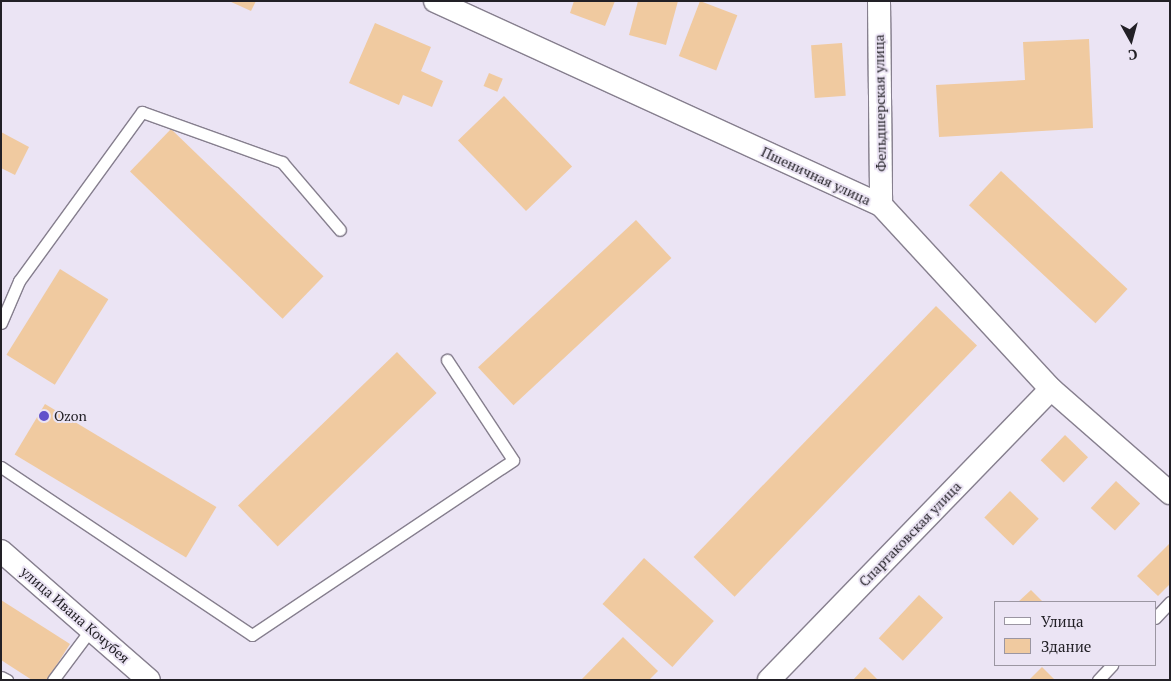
<!DOCTYPE html>
<meta charset="utf-8">
<style>
body{margin:0}
#map{position:relative;width:1171px;height:681px;overflow:hidden;background:#ebe4f4;font-family:"PT Serif",serif}
div>[style]{position:absolute}
.building>*{inset:0;background:#f0caa0;transform-origin:0 0}
.roads{filter:drop-shadow(1px 0 #867f8e) drop-shadow(-1px 0 #867f8e) drop-shadow(0 1px #867f8e) drop-shadow(0 -1px #867f8e)}
.service>*{height:11px;margin:-5.5px;padding:0 5.5px;transform-origin:5.5px;border-radius:5.5px;background:#fff}
.minor>*{height:22px;margin:-11px;padding:0 11px;transform-origin:11px;border-radius:11px;background:#fff}
.dots>*{width:14px;height:14px;translate:-50% -50%;box-sizing:border-box;border:2px solid #ebe4f4;border-radius:50%}
span{translate:-50% -50%;white-space:nowrap;text-align:center;line-height:1.15;-webkit-text-stroke:4px #ebe4f4;paint-order:stroke}
.street-label{font-size:14px;color:#222026}
.poi-label{font-size:14px;color:#222026}
.left{translate:0 -50%;text-align:left}
.frame{position:absolute;inset:0;border:2px solid #222026;pointer-events:none}
.legend{position:absolute;left:994px;top:601px;width:162px;height:65px;box-sizing:border-box;background:#ebe4f4;border:1px solid #9b96a2;margin:0;padding:6px 9px;list-style:none;font-size:15px;color:#222026}
.legend li{display:flex;align-items:center;gap:10px;height:25px}
.legend b{width:25px;border:1px solid #9b96a2}
.north{position:absolute;left:1106px;top:15px;width:50px;height:50px;-webkit-text-stroke:4px #ebe4f4;paint-order:stroke;rotate:173deg;font-size:14px;font-weight:700;line-height:20px;text-align:center;color:#222026}
.north::after{content:'';display:block;margin:auto;width:18px;height:22px;background:#222026;clip-path:polygon(50% 0,100% 100%,50% 72%,0 100%)}
</style>
<div id="map">
<div class="building">
<div style="clip-path:polygon(229px 1px,256px 1px,251px 11px)"></div>
<div style="clip-path:polygon(574px 1px,615px 1px,605px 26px,570px 13px)"></div>
<div style="clip-path:polygon(638px 1px,678px 1px,666px 45px,629px 35px)"></div>
<div style="left:700px;top:1px;width:40px;height:59px;rotate:21deg"></div>
<div style="clip-path:polygon(375px 23px,431px 47px,421px 71px,443px 81px,432px 107px,403px 95px,399px 105px,349px 83px)"></div>
<div style="clip-path:polygon(1089px 39px,1093px 128px,939px 137px,936px 85px,1025px 80px,1023px 42px)"></div>
<div style="left:842px;top:43px;width:53px;height:31px;rotate:86deg"></div>
<div style="left:489px;top:73px;width:15px;height:14px;rotate:23deg"></div>
<div style="left:504px;top:96px;width:98px;height:64px;rotate:46deg"></div>
<div style="left:171px;top:129px;width:212px;height:59px;rotate:44deg"></div>
<div style="clip-path:polygon(1px 132px,29px 147px,15px 175px,1px 168px)"></div>
<div style="left:1001px;top:171px;width:173px;height:47px;rotate:43deg"></div>
<div style="left:636px;top:220px;width:52px;height:216px;rotate:47deg"></div>
<div style="left:60px;top:269px;width:57px;height:101px;rotate:32deg"></div>
<div style="left:936px;top:306px;width:57px;height:349px;rotate:44deg"></div>
<div style="left:397px;top:352px;width:57px;height:221px;rotate:46deg"></div>
<div style="left:45px;top:404px;width:200px;height:59px;rotate:31deg"></div>
<div style="left:1065px;top:435px;width:32px;height:35px;rotate:44deg"></div>
<div style="left:1116px;top:481px;width:33px;height:37px;rotate:43deg"></div>
<div style="left:1010px;top:491px;width:40px;height:37px;rotate:44deg"></div>
<div style="clip-path:polygon(1170px 543px,1170px 584px,1158px 596px,1137px 576px)"></div>
<div style="left:644px;top:558px;width:94px;height:62px;rotate:42deg"></div>
<div style="clip-path:polygon(1031px 590px,1043px 602px,1018px 602px)"></div>
<div style="left:919px;top:595px;width:33px;height:59px;rotate:43deg"></div>
<div style="clip-path:polygon(1px 600px,70px 644px,47px 680px,32px 680px,1px 660px)"></div>
<div style="clip-path:polygon(623px 637px,658px 671px,649px 680px,581px 680px)"></div>
<div style="clip-path:polygon(865px 667px,878px 680px,853px 680px)"></div>
<div style="clip-path:polygon(1042px 667px,1055px 680px,1029px 680px)"></div>
</div>
<div class="roads">
<div class="service">
<div style="left:1px;top:323px;width:46px;rotate:-66.8deg"></div>
<div style="left:19px;top:281px;width:209px;rotate:-54deg"></div>
<div style="left:142px;top:112px;width:149px;rotate:19.7deg"></div>
<div style="left:282px;top:162px;width:89px;rotate:49.5deg"></div>
<div style="left:1px;top:467px;width:302px;rotate:33.8deg"></div>
<div style="left:252px;top:635px;width:314px;rotate:-33.8deg"></div>
<div style="left:513px;top:460px;width:120px;rotate:-123.4deg"></div>
<div style="left:1155px;top:618px;width:22px;rotate:-47deg"></div>
<div style="left:1px;top:677px;width:7px;rotate:27deg"></div>
<div style="left:53px;top:680px;width:64px;rotate:-53.3deg"></div>
<div style="left:1098px;top:680px;width:21px;rotate:-47deg"></div>
</div>
<div class="minor">
<div style="left:435px;top:1px;width:490px;rotate:24.6deg"></div>
<div style="left:881px;top:205px;width:251px;rotate:47.3deg"></div>
<div style="left:1051px;top:389px;width:158px;rotate:41.2deg"></div>
<div style="left:879px;top:1px;width:204px;rotate:89.4deg"></div>
<div style="left:1px;top:551px;width:196px;rotate:41.1deg"></div>
<div style="left:769px;top:680px;width:405px;rotate:-45.9deg"></div>
</div>
</div>
<div class="dots">
<div style="left:44px;top:416px;background:#6152cb"></div>
</div>
<div class="street-label">
<span style="left:880px;top:103px;rotate:-91deg">Фельдшерская улица</span>
<span style="left:816px;top:176px;rotate:25deg">Пшеничная улица</span>
<span style="left:910px;top:534px;rotate:-46deg">Спартаковская улица</span>
<span style="left:75px;top:615px;rotate:41deg">улица Ивана Кочубея</span>
</div>
<div class="poi-label">
<span class="left" style="left:54px;top:416px">Ozon</span>
</div>
<div class="frame"></div>
<ul class="legend">
<li><b style="height:6px;background:#fff"></b>Улица</li>
<li><b style="height:14px;background:#f0caa0"></b>Здание</li>
</ul>
<div class="north">С</div>
</div>
